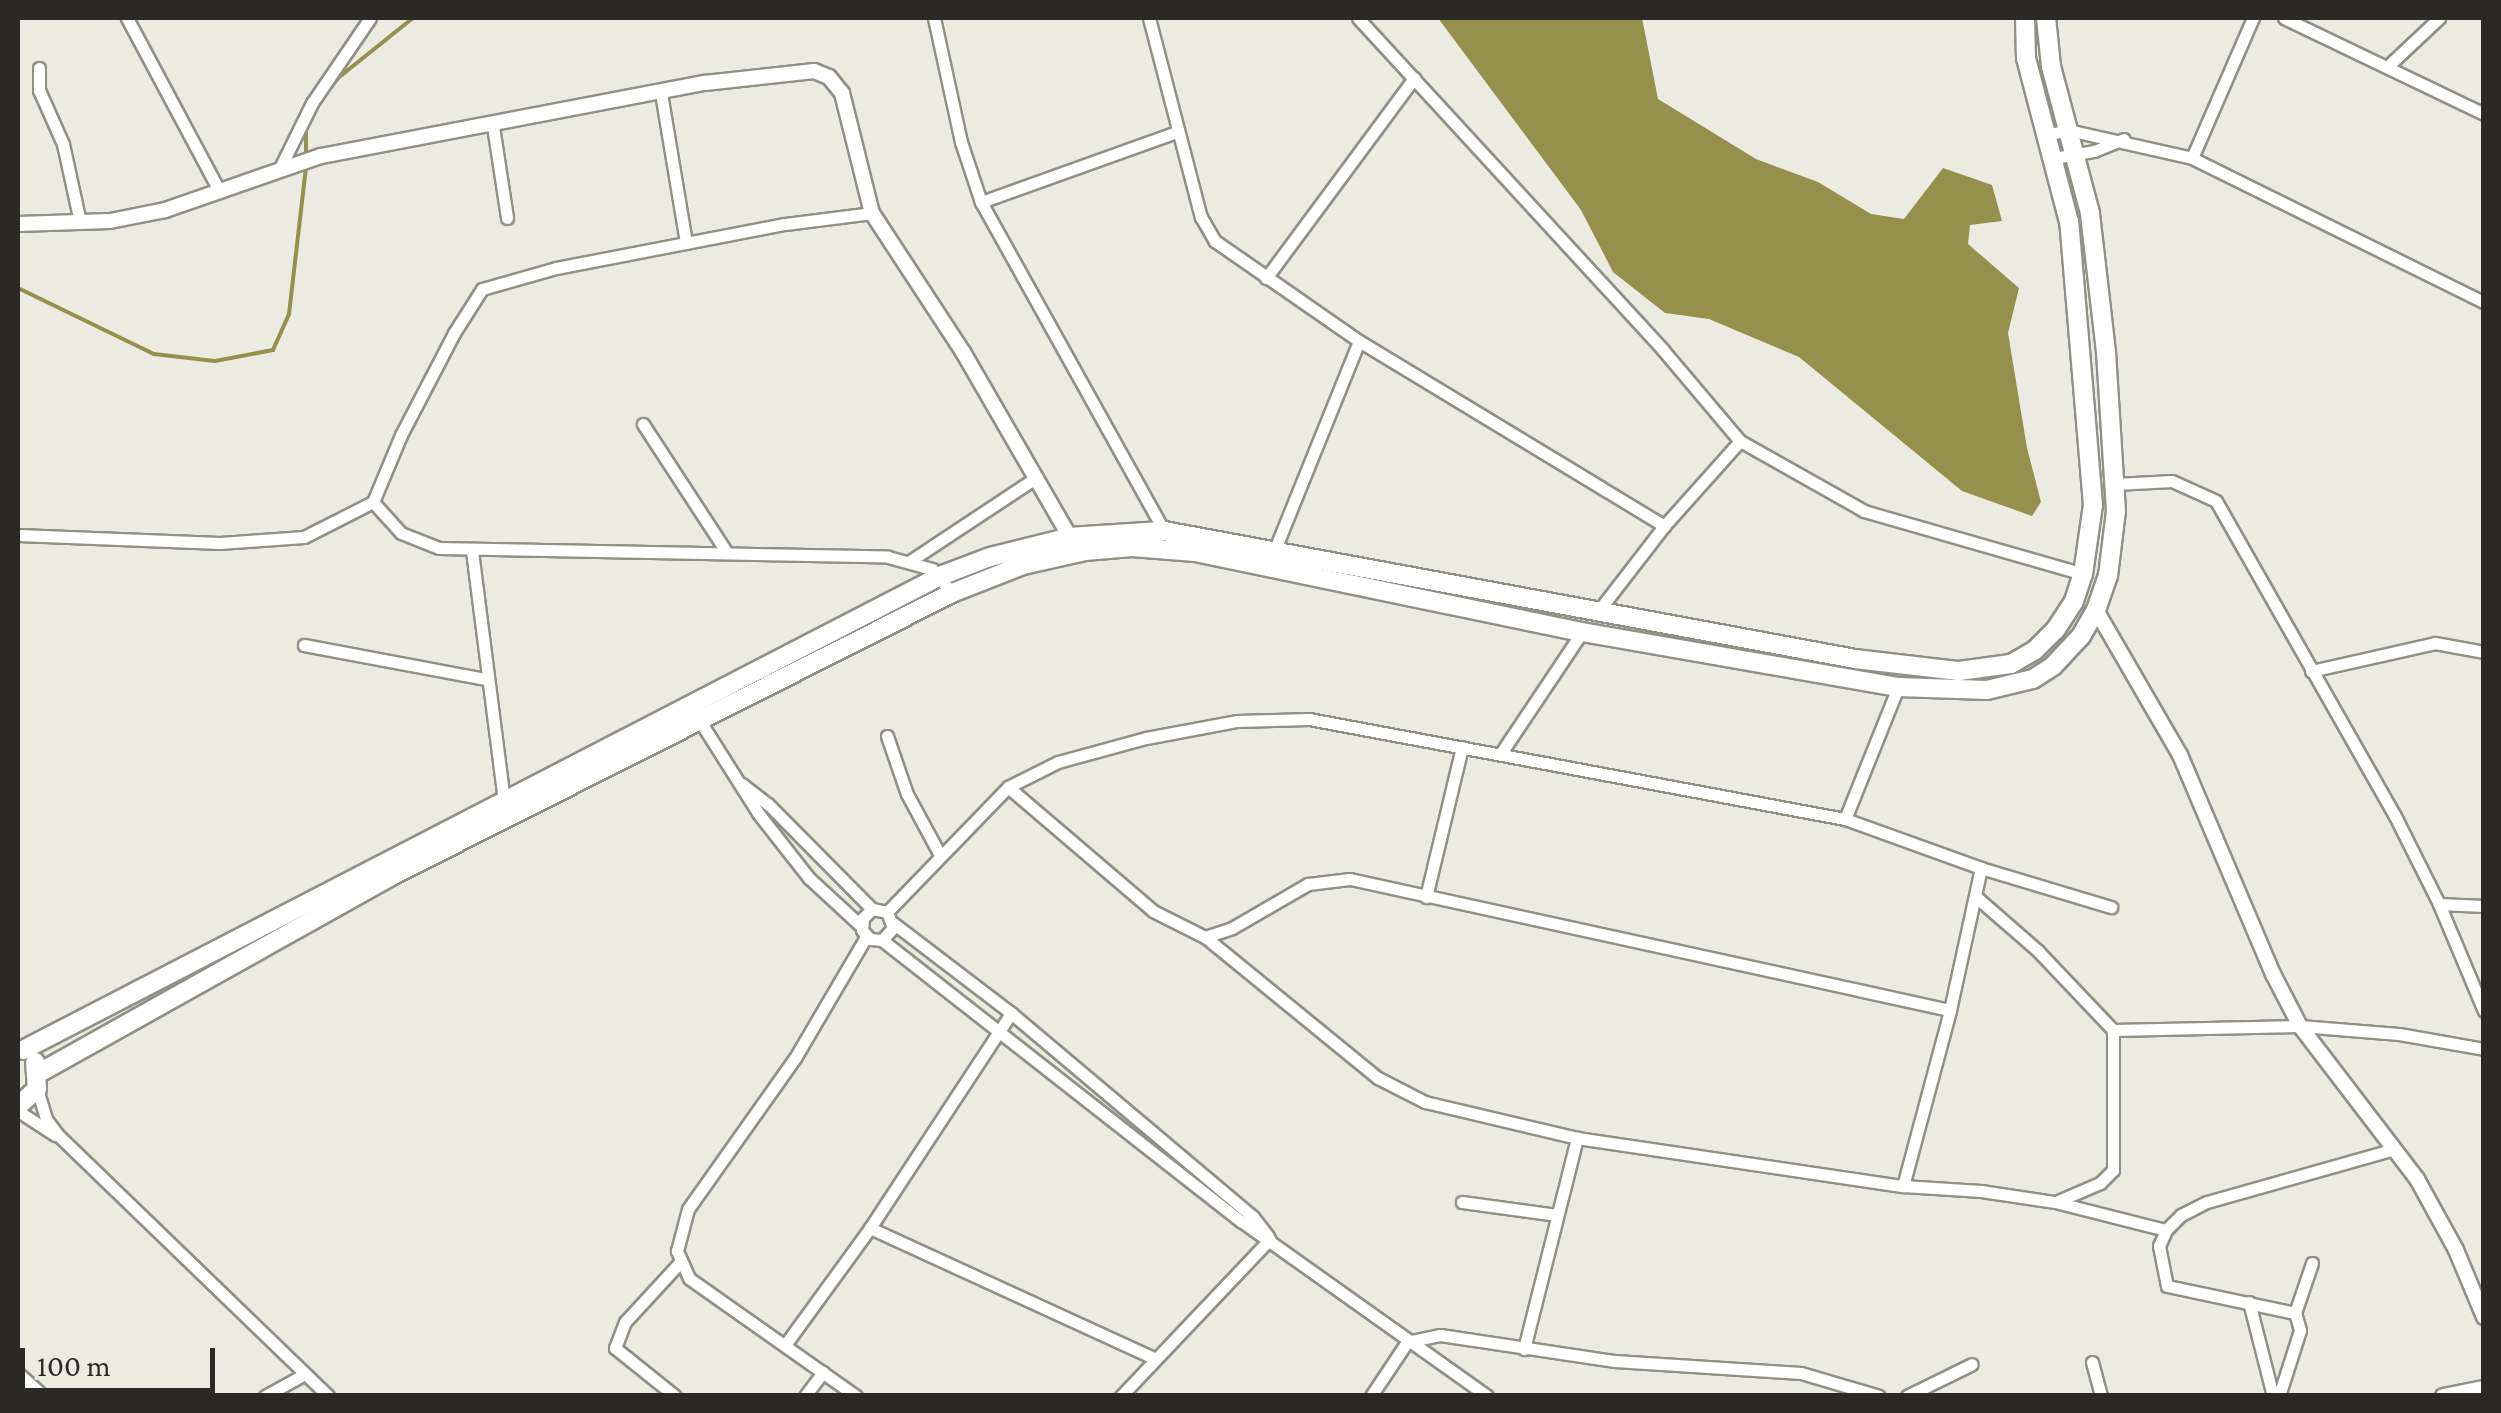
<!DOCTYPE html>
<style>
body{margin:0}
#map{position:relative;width:2501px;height:1413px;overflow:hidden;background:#ecebe1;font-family:"Crimson Pro",serif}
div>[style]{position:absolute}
.water>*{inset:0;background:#96904d}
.stream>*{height:4px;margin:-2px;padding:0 2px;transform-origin:2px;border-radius:2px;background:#96904d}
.roads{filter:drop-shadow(2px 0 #919087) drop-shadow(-2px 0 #919087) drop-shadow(0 2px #919087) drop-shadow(0 -2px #919087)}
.minor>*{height:11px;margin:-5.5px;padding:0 5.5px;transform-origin:5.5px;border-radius:5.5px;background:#fff}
.tertiary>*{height:14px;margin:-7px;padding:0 7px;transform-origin:7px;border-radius:7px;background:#fff}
.primary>*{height:18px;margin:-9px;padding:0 9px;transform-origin:9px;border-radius:9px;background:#fff}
.trunk>*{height:20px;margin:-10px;padding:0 10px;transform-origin:10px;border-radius:10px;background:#fff}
span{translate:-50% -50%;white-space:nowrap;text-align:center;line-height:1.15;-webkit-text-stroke:8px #ecebe1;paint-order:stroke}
.frame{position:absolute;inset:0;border:20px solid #2a2926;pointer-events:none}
.scale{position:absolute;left:20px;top:1348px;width:195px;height:45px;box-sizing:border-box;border:5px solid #2a2926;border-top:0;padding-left:12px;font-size:30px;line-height:35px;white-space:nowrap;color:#2a2926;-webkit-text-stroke:8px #ecebe1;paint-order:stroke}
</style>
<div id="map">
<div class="water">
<div style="clip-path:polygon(1438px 18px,1642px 18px,1658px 99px,1756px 159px,1818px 182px,1871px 214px,1904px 219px,1943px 168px,1992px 185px,2002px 221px,1970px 225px,1968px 244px,2019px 288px,2008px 333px,2027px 448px,2041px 502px,2032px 516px,1962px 491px,1799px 357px,1709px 319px,1665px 313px,1613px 272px,1581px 210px)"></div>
</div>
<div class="stream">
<div style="left:320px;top:101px;width:29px;rotate:-52deg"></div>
<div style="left:338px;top:78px;width:96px;rotate:-38.7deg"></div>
<div style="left:306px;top:157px;width:31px;rotate:-90deg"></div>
<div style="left:18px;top:288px;width:151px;rotate:25.9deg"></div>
<div style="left:154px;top:354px;width:61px;rotate:6.5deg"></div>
<div style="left:215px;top:361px;width:59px;rotate:-10.7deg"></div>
<div style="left:273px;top:350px;width:39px;rotate:-66deg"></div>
<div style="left:289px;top:314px;width:149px;rotate:-83.4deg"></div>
</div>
<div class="roads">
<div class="minor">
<div style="left:127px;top:18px;width:197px;rotate:61.9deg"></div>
<div style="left:934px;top:18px;width:127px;rotate:77.7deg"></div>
<div style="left:961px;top:142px;width:63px;rotate:71.6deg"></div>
<div style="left:981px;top:202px;width:376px;rotate:60.9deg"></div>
<div style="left:1149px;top:18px;width:206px;rotate:75.4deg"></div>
<div style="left:1201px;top:217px;width:28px;rotate:60deg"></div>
<div style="left:1215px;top:241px;width:175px;rotate:34.8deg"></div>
<div style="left:1359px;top:341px;width:357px;rotate:31.2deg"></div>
<div style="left:1358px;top:18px;width:451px;rotate:47.4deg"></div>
<div style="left:1663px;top:350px;width:119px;rotate:49.8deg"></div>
<div style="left:1740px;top:441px;width:142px;rotate:29.4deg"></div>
<div style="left:1864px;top:511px;width:228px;rotate:16deg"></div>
<div style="left:2284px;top:18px;width:222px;rotate:25.6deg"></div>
<div style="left:2389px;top:65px;width:69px;rotate:-43.2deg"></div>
<div style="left:39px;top:68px;width:22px;rotate:90deg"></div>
<div style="left:39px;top:90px;width:59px;rotate:66deg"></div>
<div style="left:63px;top:144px;width:80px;rotate:77.7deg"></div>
<div style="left:661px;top:93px;width:152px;rotate:80.5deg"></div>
<div style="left:493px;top:126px;width:93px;rotate:81.3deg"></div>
<div style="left:2046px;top:135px;width:23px;rotate:-13deg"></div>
<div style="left:2068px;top:130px;width:127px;rotate:12.7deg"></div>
<div style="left:2192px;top:158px;width:326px;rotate:26.3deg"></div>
<div style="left:2054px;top:158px;width:41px;rotate:-9.9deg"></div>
<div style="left:2094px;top:151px;width:32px;rotate:-22deg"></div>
<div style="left:2192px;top:158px;width:153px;rotate:-66.5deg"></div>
<div style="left:279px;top:170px;width:75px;rotate:-63.8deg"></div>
<div style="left:312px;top:103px;width:103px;rotate:-55.7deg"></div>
<div style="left:981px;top:202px;width:207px;rotate:-19.7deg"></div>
<div style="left:1266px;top:278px;width:249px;rotate:-53.5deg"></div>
<div style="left:643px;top:424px;width:150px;rotate:56.9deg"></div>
<div style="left:2115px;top:484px;width:57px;rotate:-3deg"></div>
<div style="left:2172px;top:481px;width:48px;rotate:24.4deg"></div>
<div style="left:2216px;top:501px;width:362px;rotate:60.4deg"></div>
<div style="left:2395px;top:816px;width:98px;rotate:63.4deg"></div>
<div style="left:2439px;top:904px;width:116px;rotate:67.2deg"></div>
<div style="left:373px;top:502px;width:42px;rotate:47.9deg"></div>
<div style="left:401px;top:533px;width:41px;rotate:21.5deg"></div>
<div style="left:439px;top:548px;width:449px;rotate:1.1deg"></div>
<div style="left:888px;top:557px;width:46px;rotate:15.3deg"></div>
<div style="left:932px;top:569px;width:31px;rotate:50deg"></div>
<div style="left:18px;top:535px;width:202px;rotate:2.3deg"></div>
<div style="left:220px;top:543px;width:84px;rotate:-4.1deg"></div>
<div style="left:304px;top:537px;width:77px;rotate:-26.9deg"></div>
<div style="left:373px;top:502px;width:73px;rotate:-67.3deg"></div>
<div style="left:401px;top:435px;width:115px;rotate:-62.5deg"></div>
<div style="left:454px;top:333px;width:52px;rotate:-57.5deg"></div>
<div style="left:482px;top:289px;width:77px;rotate:-15.8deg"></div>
<div style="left:556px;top:268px;width:233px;rotate:-10.9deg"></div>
<div style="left:785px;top:224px;width:88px;rotate:-7.2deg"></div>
<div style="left:1275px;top:549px;width:224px;rotate:-68deg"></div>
<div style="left:472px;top:551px;width:251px;rotate:82.7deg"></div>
<div style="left:910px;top:561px;width:152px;rotate:-33.5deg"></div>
<div style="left:1596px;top:614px;width:111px;rotate:-52.3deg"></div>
<div style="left:1664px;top:526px;width:114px;rotate:-48.2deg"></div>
<div style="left:304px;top:645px;width:185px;rotate:10.6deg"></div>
<div style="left:2311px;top:671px;width:127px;rotate:-12.7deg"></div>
<div style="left:2435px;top:643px;width:50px;rotate:10.4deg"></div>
<div style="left:698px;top:718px;width:112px;rotate:57.7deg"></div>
<div style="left:758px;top:813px;width:83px;rotate:51.9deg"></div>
<div style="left:809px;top:878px;width:71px;rotate:42.7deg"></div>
<div style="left:887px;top:736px;width:61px;rotate:71deg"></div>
<div style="left:907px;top:794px;width:69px;rotate:61.6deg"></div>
<div style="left:1501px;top:753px;width:146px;rotate:-56.2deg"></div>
<div style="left:742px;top:784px;width:33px;rotate:38deg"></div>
<div style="left:768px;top:804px;width:148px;rotate:45.3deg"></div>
<div style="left:872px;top:909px;width:15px;rotate:11deg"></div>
<div style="left:887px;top:912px;width:17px;rotate:69deg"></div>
<div style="left:893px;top:928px;width:16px;rotate:133deg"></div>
<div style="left:882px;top:940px;width:12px;rotate:-175deg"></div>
<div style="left:870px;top:939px;width:12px;rotate:-132deg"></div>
<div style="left:862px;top:930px;width:12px;rotate:-85deg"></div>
<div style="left:863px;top:918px;width:13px;rotate:-45deg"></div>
<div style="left:1008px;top:787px;width:191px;rotate:40.5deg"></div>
<div style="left:1153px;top:911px;width:58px;rotate:26.6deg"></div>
<div style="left:1205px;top:937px;width:28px;rotate:-18deg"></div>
<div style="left:1232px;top:928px;width:88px;rotate:-30.1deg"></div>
<div style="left:1308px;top:884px;width:42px;rotate:-6.8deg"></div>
<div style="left:1350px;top:879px;width:614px;rotate:12.32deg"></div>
<div style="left:1845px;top:819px;width:142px;rotate:-68.1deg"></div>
<div style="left:1975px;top:896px;width:84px;rotate:41.1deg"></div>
<div style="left:2038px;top:951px;width:109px;rotate:46.5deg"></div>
<div style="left:1426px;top:897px;width:154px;rotate:-76.5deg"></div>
<div style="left:2439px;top:904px;width:45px;rotate:2.5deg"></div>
<div style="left:887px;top:912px;width:174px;rotate:-45.9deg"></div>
<div style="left:1008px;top:787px;width:56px;rotate:-26.6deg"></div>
<div style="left:1058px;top:762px;width:91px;rotate:-15.3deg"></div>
<div style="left:1146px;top:738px;width:93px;rotate:-10.6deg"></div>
<div style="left:1237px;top:721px;width:72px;rotate:-1.6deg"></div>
<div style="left:1309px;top:719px;width:545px;rotate:10.57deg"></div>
<div style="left:1845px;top:819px;width:145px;rotate:19.8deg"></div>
<div style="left:1981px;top:868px;width:136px;rotate:16.7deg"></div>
<div style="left:893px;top:923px;width:148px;rotate:37.3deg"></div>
<div style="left:1011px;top:1013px;width:317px;rotate:40.1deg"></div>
<div style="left:1253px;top:1217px;width:24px;rotate:52deg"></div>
<div style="left:1205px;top:937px;width:223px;rotate:39.2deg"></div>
<div style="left:1378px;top:1078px;width:53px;rotate:27.1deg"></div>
<div style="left:1425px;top:1102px;width:156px;rotate:13.3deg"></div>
<div style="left:1577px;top:1138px;width:330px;rotate:8.4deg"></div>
<div style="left:1903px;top:1186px;width:78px;rotate:3.7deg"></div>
<div style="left:1981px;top:1191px;width:75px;rotate:8.5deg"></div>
<div style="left:2055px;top:1202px;width:114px;rotate:14.2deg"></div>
<div style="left:882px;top:940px;width:456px;rotate:38.1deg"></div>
<div style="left:1241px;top:1221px;width:302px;rotate:35.4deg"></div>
<div style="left:37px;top:1089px;width:31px;rotate:73deg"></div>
<div style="left:46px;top:1119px;width:21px;rotate:53deg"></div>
<div style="left:59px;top:1136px;width:374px;rotate:44deg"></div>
<div style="left:18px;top:1111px;width:44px;rotate:33deg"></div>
<div style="left:1903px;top:1186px;width:182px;rotate:-75deg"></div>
<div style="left:1950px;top:1010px;width:145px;rotate:-77.7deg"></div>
<div style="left:2058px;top:1201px;width:46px;rotate:-23.2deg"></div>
<div style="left:2100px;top:1183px;width:18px;rotate:-45deg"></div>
<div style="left:2113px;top:1170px;width:140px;rotate:-90deg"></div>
<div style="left:2113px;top:1030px;width:187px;rotate:-1.2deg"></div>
<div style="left:2300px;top:1026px;width:99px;rotate:4.6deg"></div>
<div style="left:2399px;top:1034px;width:86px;rotate:10deg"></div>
<div style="left:1462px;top:1202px;width:96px;rotate:7.8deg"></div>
<div style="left:870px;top:1228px;width:312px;rotate:24.6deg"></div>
<div style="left:2312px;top:1263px;width:53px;rotate:108.8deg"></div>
<div style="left:2295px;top:1313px;width:131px;rotate:-168.1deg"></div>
<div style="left:2167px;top:1286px;width:41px;rotate:-101.3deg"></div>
<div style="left:2159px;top:1246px;width:17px;rotate:-66deg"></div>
<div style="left:2166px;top:1230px;width:21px;rotate:-45deg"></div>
<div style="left:2181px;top:1215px;width:29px;rotate:-27deg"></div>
<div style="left:2207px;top:1202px;width:194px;rotate:-15.8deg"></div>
<div style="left:2249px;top:1302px;width:97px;rotate:75.7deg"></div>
<div style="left:785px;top:1345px;width:145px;rotate:-54deg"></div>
<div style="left:870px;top:1228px;width:257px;rotate:-56.7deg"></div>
<div style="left:1524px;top:1349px;width:218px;rotate:-75.9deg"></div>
<div style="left:2092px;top:1362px;width:35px;rotate:75deg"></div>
<div style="left:265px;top:1396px;width:43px;rotate:-28.9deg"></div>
<div style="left:675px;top:1396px;width:77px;rotate:-141.3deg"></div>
<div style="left:615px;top:1348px;width:28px;rotate:-69deg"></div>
<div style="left:625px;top:1322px;width:83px;rotate:-47.4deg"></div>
<div style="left:805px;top:1396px;width:30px;rotate:-53deg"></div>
<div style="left:856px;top:1396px;width:204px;rotate:-144.8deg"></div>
<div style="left:689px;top:1278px;width:30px;rotate:-114deg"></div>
<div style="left:677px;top:1251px;width:43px;rotate:-75.3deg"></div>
<div style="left:688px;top:1209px;width:185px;rotate:-54.7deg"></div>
<div style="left:795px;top:1058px;width:140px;rotate:-59.6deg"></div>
<div style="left:1121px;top:1396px;width:216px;rotate:-46.5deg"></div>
<div style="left:1371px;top:1396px;width:65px;rotate:-56.3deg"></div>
<div style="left:1407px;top:1342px;width:34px;rotate:-12deg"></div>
<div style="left:1440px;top:1335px;width:177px;rotate:8.5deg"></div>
<div style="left:1615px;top:1361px;width:186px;rotate:3.7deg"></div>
<div style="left:1801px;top:1373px;width:81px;rotate:16.4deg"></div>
<div style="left:1907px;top:1396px;width:72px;rotate:-26.2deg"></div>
<div style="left:2279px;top:1396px;width:69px;rotate:-72.3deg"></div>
<div style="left:2300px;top:1330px;width:18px;rotate:-106deg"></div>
</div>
<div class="tertiary">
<div style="left:18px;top:224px;width:92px;rotate:-1.9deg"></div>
<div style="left:110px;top:221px;width:56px;rotate:-11.3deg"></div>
<div style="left:165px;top:210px;width:165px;rotate:-19.1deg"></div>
<div style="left:321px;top:156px;width:391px;rotate:-10.8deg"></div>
<div style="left:705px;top:83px;width:110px;rotate:-6.3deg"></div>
<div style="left:814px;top:71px;width:16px;rotate:22deg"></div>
<div style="left:829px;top:77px;width:21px;rotate:51deg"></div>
<div style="left:842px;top:93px;width:124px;rotate:76deg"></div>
<div style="left:872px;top:213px;width:166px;rotate:56.8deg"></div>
<div style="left:963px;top:352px;width:214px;rotate:60deg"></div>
<div style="left:2096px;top:610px;width:168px;rotate:59.9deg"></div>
<div style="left:2180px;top:755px;width:238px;rotate:67deg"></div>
<div style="left:2273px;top:974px;width:59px;rotate:62.6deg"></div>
<div style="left:2300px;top:1026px;width:193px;rotate:52.6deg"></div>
<div style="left:2417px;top:1179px;width:81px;rotate:61.2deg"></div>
<div style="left:2456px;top:1250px;width:73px;rotate:67.3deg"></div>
<div style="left:2443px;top:1396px;width:42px;rotate:-11deg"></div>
</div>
<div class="primary">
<div style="left:23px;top:1050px;width:1032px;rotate:-27.33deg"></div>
<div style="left:940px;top:576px;width:53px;rotate:-20.8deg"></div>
<div style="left:990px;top:557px;width:82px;rotate:-14deg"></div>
<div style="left:1070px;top:537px;width:94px;rotate:-3.7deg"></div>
<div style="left:1164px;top:531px;width:703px;rotate:10.49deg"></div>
<div style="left:1855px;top:659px;width:105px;rotate:6.6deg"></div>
<div style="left:1959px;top:671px;width:52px;rotate:-7.7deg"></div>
<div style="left:2011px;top:664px;width:28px;rotate:-30deg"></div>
<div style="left:2035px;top:650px;width:30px;rotate:-45deg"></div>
<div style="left:2056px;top:629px;width:33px;rotate:-57deg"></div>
<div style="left:2074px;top:601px;width:28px;rotate:-72deg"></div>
<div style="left:2083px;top:574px;width:70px;rotate:-81.8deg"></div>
<div style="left:2093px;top:505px;width:284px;rotate:-94.8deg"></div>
<div style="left:2069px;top:222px;width:170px;rotate:-104.7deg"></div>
<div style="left:2026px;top:58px;width:40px;rotate:-91.4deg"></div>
<div style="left:39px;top:1073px;width:406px;rotate:-29.2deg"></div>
<div style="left:393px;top:875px;width:626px;rotate:-26.77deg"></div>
<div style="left:952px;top:593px;width:76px;rotate:-21.5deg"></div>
<div style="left:1023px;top:565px;width:64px;rotate:-12.7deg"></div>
<div style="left:1085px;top:551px;width:47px;rotate:-4.9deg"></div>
<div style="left:1132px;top:547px;width:63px;rotate:4.5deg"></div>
<div style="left:1195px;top:552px;width:395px;rotate:11.7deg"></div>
<div style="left:1582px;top:632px;width:321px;rotate:9.9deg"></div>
<div style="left:1898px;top:687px;width:89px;rotate:1.9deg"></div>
<div style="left:1987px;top:690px;width:47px;rotate:-13.4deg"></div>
<div style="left:2033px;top:679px;width:24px;rotate:-33deg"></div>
<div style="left:2053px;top:666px;width:41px;rotate:-47deg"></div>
<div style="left:2081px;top:636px;width:30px;rotate:-60deg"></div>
<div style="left:2096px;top:610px;width:36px;rotate:-71deg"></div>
<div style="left:2108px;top:576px;width:65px;rotate:-83deg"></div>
<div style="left:2116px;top:511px;width:159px;rotate:-93.6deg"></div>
<div style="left:2106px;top:352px;width:140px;rotate:-96.6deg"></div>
<div style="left:2090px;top:213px;width:152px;rotate:-104.9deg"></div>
<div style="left:2051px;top:66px;width:48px;rotate:-95.9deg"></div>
<div style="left:18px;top:1106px;width:25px;rotate:-42deg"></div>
<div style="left:37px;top:1089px;width:27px;rotate:-94deg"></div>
</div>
<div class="trunk">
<div style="left:18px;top:1379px;width:25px;rotate:42deg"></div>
</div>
</div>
<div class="frame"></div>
<div class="scale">100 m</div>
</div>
